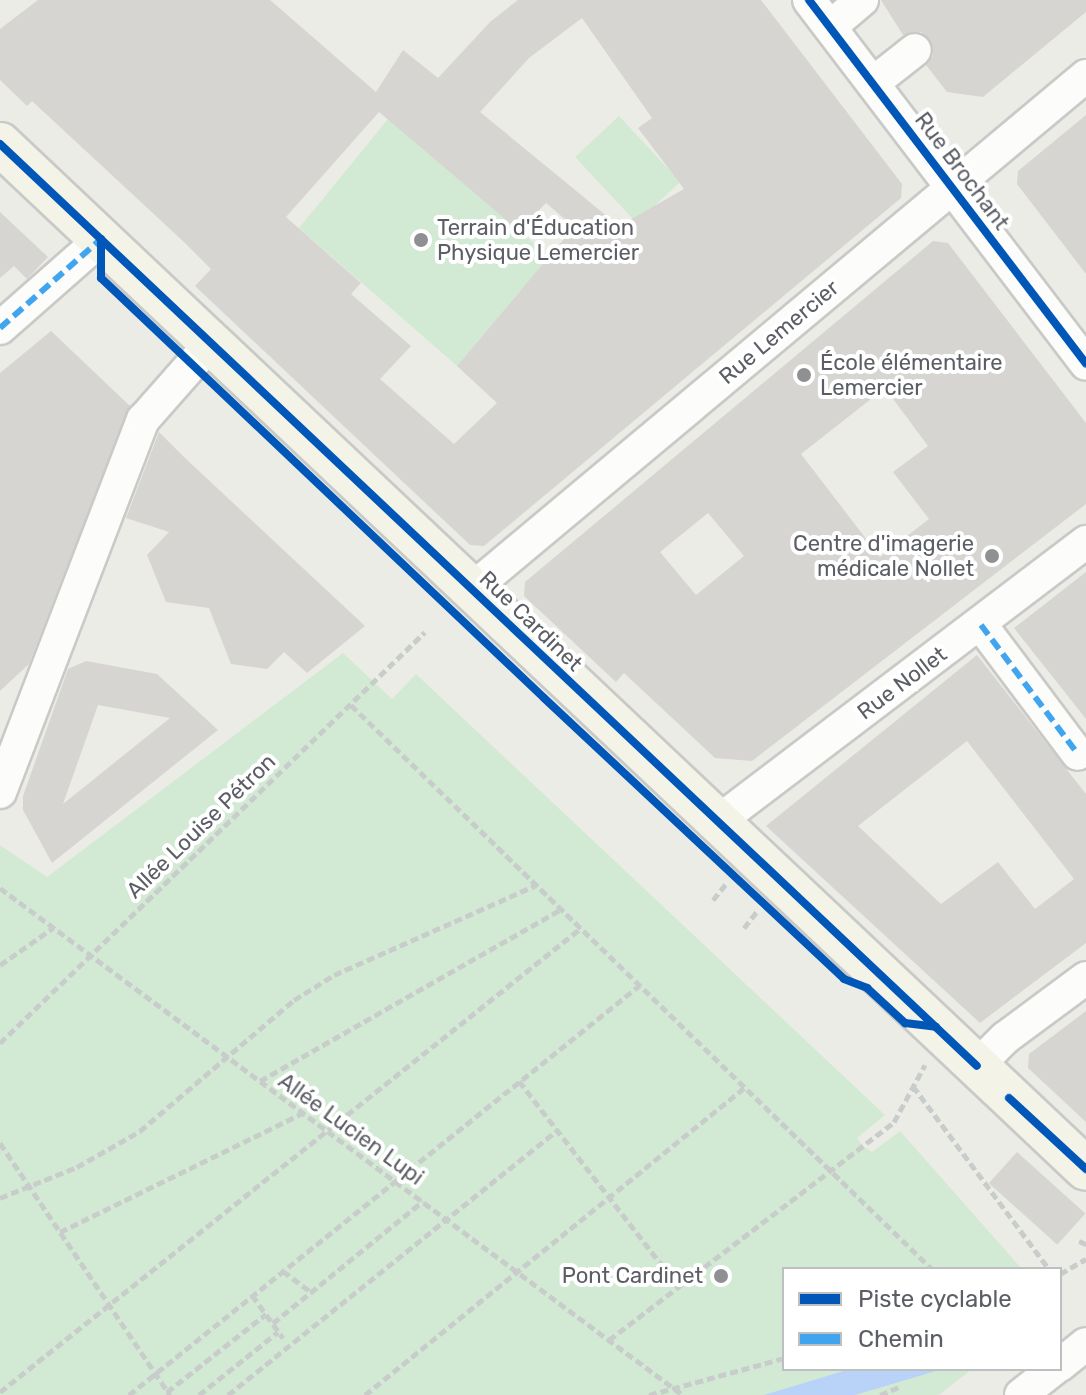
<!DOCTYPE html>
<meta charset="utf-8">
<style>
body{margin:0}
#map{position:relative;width:1086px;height:1395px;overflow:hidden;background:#ecece6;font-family:Rubik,sans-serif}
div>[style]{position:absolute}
.green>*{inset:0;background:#d2ead3;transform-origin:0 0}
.water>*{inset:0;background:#b9d3f8}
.building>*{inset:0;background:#d6d5d1;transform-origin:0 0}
.path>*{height:5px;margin-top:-2.5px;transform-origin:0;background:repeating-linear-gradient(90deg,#c8cdcb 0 8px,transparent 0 12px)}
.roads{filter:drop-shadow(2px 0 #c9cac8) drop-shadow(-2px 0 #c9cac8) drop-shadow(0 2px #c9cac8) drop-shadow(0 -2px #c9cac8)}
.minor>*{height:32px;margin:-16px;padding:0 16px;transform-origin:16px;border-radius:16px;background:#fcfcfb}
.major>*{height:42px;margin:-21px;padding:0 21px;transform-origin:21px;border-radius:21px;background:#f3f3e7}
.quiet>*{height:6px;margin-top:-3px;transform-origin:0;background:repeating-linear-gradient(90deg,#40a5ee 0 12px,transparent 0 18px)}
.cycleway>*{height:8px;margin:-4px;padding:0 4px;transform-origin:4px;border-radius:4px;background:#0057b8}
.dots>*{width:22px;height:22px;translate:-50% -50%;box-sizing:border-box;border:4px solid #fff;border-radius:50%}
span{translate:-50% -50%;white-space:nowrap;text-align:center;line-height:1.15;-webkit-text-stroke:8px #fff;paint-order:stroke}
.street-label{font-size:22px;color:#5b5e65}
.poi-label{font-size:22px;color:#5b5e65}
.left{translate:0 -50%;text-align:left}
.right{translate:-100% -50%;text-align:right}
.legend{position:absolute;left:782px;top:1267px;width:280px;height:104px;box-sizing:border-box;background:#fff;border:2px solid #bdbfc1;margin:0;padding:10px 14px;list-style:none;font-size:24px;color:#5b5e65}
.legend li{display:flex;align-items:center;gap:16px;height:40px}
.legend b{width:40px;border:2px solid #bdbfc1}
</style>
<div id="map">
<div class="green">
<div style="left:619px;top:116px;width:90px;height:60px;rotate:47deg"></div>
<div style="clip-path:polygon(388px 119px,638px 332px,520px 291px,457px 366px,299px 228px)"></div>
<div style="clip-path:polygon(343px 653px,392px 699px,416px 674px,885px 1115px,857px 1138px,862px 1145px,872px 1152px,900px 1131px,1022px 1269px,784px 1269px,784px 1369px,972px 1369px,939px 1395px,0 1395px,0 845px,47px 877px)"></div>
</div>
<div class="water">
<div style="clip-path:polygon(850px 1369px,943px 1369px,855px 1395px,764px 1395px)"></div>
</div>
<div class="building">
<div style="clip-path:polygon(evenodd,38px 0,270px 0,376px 92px,403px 50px,438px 78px,490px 22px,518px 0,761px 0,902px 184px,901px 198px,484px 546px,470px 545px,195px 286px,211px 269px,185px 243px,32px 101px,27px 106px,0 80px,0 29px,38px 0,582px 18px,652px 118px,638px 128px,684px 189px,619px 226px,480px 112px,529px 58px,582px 18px,38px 0,379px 112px,519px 231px,546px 203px,574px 227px,457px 366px,497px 403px,454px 444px,380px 379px,411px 346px,351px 294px,361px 283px,286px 217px,379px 112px)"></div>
<div style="clip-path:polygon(881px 0,1086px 0,1086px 12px,983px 97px,947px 92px,926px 65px,933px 56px,930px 39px,921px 32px,903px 35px)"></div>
<div style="clip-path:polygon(1086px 115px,1086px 274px,1017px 184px,1018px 171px)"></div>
<div style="clip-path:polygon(0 212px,48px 257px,27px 279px,14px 266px,0 278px)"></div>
<div style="clip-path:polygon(evenodd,933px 241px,948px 243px,1086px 423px,1086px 504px,752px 761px,715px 758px,624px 673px,616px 682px,524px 596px,525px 582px,933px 241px,885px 388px,928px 446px,893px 472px,929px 519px,880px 557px,801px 454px,885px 388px,933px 241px,708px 513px,744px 556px,696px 595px,660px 552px,708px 513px)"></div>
<div style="clip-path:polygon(51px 331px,130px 406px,29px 664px,0 691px,0 373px)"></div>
<div style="clip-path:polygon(159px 432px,186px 459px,365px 626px,307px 673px,284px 652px,267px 669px,231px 664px,209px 608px,166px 602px,147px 555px,169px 532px,126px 518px)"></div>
<div style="clip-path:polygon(1086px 572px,1086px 719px,1014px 628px)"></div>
<div style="clip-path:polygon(evenodd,977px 655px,1086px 794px,1086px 943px,980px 1023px,766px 826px,977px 655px,967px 741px,1074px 879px,1035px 909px,998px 862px,941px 904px,858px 826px,967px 741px)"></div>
<div style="clip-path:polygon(evenodd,86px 661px,157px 674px,218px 730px,52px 863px,23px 810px,23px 796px,68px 669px,86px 661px,98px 705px,170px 718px,63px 804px,98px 705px)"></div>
<div style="clip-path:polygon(1086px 1011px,1086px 1122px,1028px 1068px,1029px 1054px)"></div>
<div style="left:1017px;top:1152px;width:92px;height:42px;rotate:42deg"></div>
</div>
<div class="path">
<div style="left:351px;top:705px;width:810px;rotate:44.15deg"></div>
<div style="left:0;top:888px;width:851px;rotate:36.59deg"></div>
<div style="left:713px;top:900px;width:21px;rotate:-51deg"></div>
<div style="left:744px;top:928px;width:23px;rotate:-52deg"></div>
<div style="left:0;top:965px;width:65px;rotate:-34.9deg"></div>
<div style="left:0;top:1043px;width:591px;rotate:-44.04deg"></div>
<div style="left:260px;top:1081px;width:347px;rotate:-29.7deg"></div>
<div style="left:519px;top:1081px;width:259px;rotate:52.2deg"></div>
<div style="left:913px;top:1086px;width:228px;rotate:53.4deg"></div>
<div style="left:0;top:1143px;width:304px;rotate:56deg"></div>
<div style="left:0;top:1198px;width:83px;rotate:-21.9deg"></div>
<div style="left:77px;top:1167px;width:73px;rotate:-29.7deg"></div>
<div style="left:140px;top:1131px;width:202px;rotate:-40.4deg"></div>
<div style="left:294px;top:1000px;width:47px;rotate:-32deg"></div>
<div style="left:334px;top:975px;width:221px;rotate:-24deg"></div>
<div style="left:60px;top:1232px;width:271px;rotate:-26.1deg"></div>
<div style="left:1079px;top:1241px;width:8px;rotate:23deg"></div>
<div style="left:283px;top:1271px;width:35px;rotate:37deg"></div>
<div style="left:1060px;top:1274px;width:30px;rotate:-30deg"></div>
<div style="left:252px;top:1295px;width:53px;rotate:54.2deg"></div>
<div style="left:273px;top:1323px;width:193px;rotate:-39.1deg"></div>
<div style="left:609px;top:1340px;width:359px;rotate:-37.4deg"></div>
<div style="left:894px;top:1122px;width:65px;rotate:-61.5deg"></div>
<div style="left:0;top:1392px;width:744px;rotate:-38.61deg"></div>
<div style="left:167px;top:1392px;width:126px;rotate:-38.2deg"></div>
<div style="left:129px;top:1395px;width:655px;rotate:-38.74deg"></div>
<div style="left:199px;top:1395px;width:101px;rotate:-38.6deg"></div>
<div style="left:228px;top:1395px;width:423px;rotate:-38.8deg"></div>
<div style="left:365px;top:1395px;width:488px;rotate:-39deg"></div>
<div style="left:649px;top:1395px;width:140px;rotate:-15.3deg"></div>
<div style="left:880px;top:1395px;width:23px;rotate:-23deg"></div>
</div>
<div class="roads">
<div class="minor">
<div style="left:809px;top:0;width:457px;rotate:52.7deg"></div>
<div style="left:830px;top:27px;width:42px;rotate:-40.2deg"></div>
<div style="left:873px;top:83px;width:53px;rotate:-38.2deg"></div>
<div style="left:0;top:328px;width:135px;rotate:-41.4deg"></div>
<div style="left:472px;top:589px;width:800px;rotate:-39.88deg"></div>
<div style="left:981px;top:625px;width:161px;rotate:53.1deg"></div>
<div style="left:0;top:792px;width:399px;rotate:-69deg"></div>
<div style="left:143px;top:420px;width:103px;rotate:-48.6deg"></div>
<div style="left:716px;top:823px;width:465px;rotate:-37.2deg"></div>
<div style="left:977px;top:1066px;width:40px;rotate:-45deg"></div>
<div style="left:1005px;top:1038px;width:101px;rotate:-36.5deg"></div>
<div style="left:1060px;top:1365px;width:33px;rotate:-39deg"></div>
<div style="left:1021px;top:1395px;width:42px;rotate:-38.2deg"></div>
</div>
<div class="major">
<div style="left:0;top:144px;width:1493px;rotate:43.34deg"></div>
</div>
</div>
<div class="quiet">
<div style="left:0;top:328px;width:135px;rotate:-41.4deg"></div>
<div style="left:981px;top:625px;width:161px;rotate:53.1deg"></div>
</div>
<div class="cycleway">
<div style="left:809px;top:0;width:457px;rotate:52.7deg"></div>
<div style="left:0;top:144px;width:1343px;rotate:43.34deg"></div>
<div style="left:101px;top:239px;width:39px;rotate:90deg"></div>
<div style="left:101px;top:278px;width:610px;rotate:43.47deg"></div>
<div style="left:544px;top:698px;width:411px;rotate:43.1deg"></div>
<div style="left:844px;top:979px;width:25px;rotate:21deg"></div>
<div style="left:867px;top:988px;width:52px;rotate:42.6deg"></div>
<div style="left:905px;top:1023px;width:31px;rotate:7deg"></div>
<div style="left:1009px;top:1098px;width:105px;rotate:42.7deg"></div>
</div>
<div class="dots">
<div style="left:421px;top:240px;background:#8e9092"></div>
<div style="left:804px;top:375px;background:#8e9092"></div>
<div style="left:992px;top:556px;background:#8e9092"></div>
<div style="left:721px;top:1276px;background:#8e9092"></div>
</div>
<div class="street-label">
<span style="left:962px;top:171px;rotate:53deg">Rue Brochant</span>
<span style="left:779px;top:332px;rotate:-40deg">Rue Lemercier</span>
<span style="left:531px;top:621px;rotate:44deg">Rue Cardinet</span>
<span style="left:902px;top:683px;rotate:-37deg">Rue Nollet</span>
<span style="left:201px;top:826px;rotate:-44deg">Allée Louise Pétron</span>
<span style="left:351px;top:1129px;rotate:36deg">Allée Lucien Lupi</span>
</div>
<div class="poi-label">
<span class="left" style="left:437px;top:240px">Terrain d'Éducation<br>Physique Lemercier</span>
<span class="left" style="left:820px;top:375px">École élémentaire<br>Lemercier</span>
<span class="right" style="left:974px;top:556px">Centre d'imagerie<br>médicale Nollet</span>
<span class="right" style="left:703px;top:1276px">Pont Cardinet</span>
</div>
<ul class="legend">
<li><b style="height:10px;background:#0057b8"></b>Piste cyclable</li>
<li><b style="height:10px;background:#40a5ee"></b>Chemin</li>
</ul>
</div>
